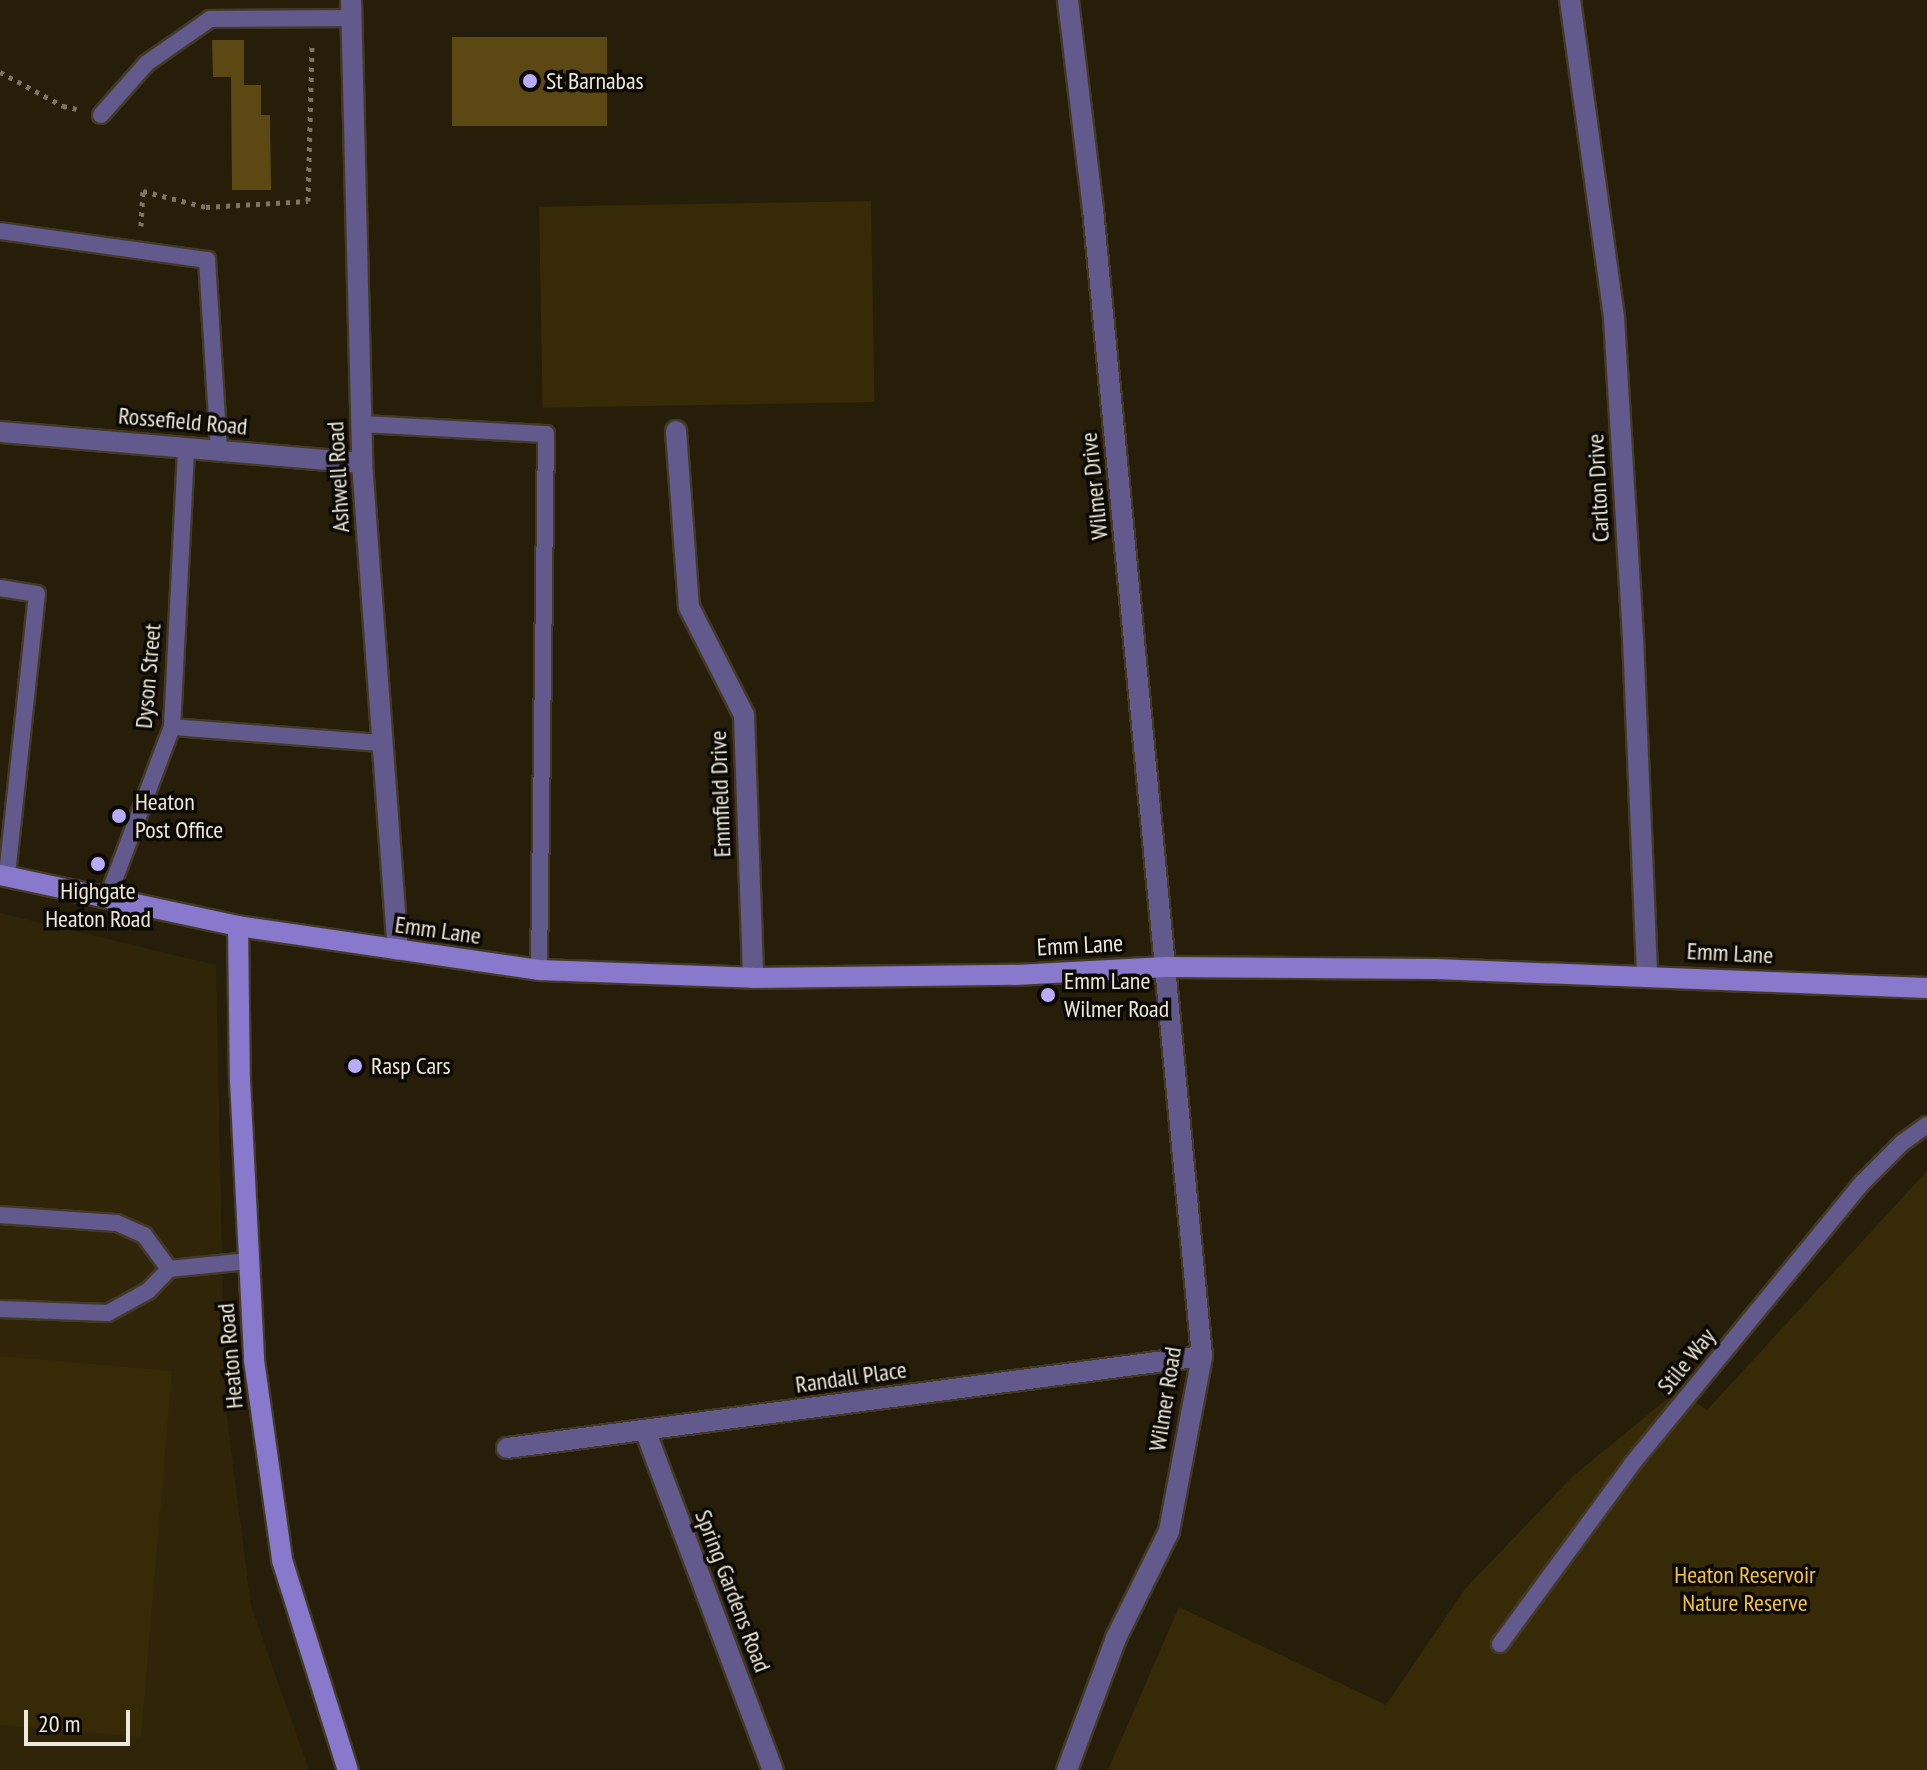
<!DOCTYPE html>
<style>
body{margin:0}
#map{position:relative;width:1927px;height:1770px;overflow:hidden;background:#261e09;font-family:"PT Sans Narrow",sans-serif}
div>[style]{position:absolute}
.built>*{inset:0;background:#302508}
.green>*{inset:0;background:#372a07;transform-origin:0 0}
.building>*{inset:0;background:#5b4813;transform-origin:0 0}
.path>*{height:5px;margin-top:-2.5px;transform-origin:0;background:repeating-linear-gradient(90deg,#7c7564 0 4px,transparent 0 10px)}
.roads{filter:drop-shadow(2px 0 #423a27) drop-shadow(-2px 0 #423a27) drop-shadow(0 2px #423a27) drop-shadow(0 -2px #423a27)}
.lane>*{height:16px;margin:-8px;padding:0 8px;transform-origin:8px;border-radius:8px;background:#62598c}
.street>*{height:20px;margin:-10px;padding:0 10px;transform-origin:10px;border-radius:10px;background:#62598c}
.secondary>*{height:20px;margin:-10px;padding:0 10px;transform-origin:10px;border-radius:10px;background:#8979cc}
.dots>*{width:22px;height:22px;translate:-50% -50%;box-sizing:border-box;border:4px solid #0c0903;border-radius:50%}
span{translate:-50% -50%;white-space:nowrap;text-align:center;line-height:1.15;-webkit-text-stroke:7px #0c0903;paint-order:stroke}
.poi-label{font-size:24px;color:#eee9dc}
.left{translate:0 -50%;text-align:left}
.street-label{font-size:24px;color:#eee9dc}
.park-label{font-size:24px;color:#f3c340}
.scale{position:absolute;left:24px;top:1710px;width:106px;height:36px;box-sizing:border-box;border:4px solid #eee9dc;border-top:0;padding-left:10px;font-size:24px;line-height:28px;white-space:nowrap;color:#eee9dc;-webkit-text-stroke:6px #0c0903;paint-order:stroke}
</style>
<div id="map">
<div class="built">
<div style="clip-path:polygon(0 913px,216px 965px,225px 1401px,251px 1606px,309px 1770px,0 1770px)"></div>
</div>
<div class="green">
<div style="left:871px;top:201px;width:201px;height:332px;rotate:89deg"></div>
<div style="clip-path:polygon(1927px 1171px,1927px 1770px,1108px 1770px,1179px 1607px,1386px 1705px,1465px 1589px,1572px 1477px,1678px 1390px,1707px 1410px)"></div>
<div style="clip-path:polygon(0 1356px,172px 1371px,141px 1737px,0 1725px)"></div>
</div>
<div class="building">
<div style="left:452px;top:37px;width:155px;height:89px"></div>
<div style="clip-path:polygon(212px 40px,244px 40px,244px 85px,261px 85px,261px 115px,270px 115px,271px 190px,232px 190px,231px 77px,213px 77px)"></div>
</div>
<div class="path">
<div style="left:0;top:72px;width:72px;rotate:28.4deg"></div>
<div style="left:63px;top:106px;width:14px;rotate:12deg"></div>
<div style="left:141px;top:226px;width:35px;rotate:-87deg"></div>
<div style="left:143px;top:191px;width:65px;rotate:14.3deg"></div>
<div style="left:206px;top:207px;width:102px;rotate:-3.4deg"></div>
<div style="left:308px;top:201px;width:156px;rotate:-88.5deg"></div>
</div>
<div class="roads">
<div class="lane">
<div style="left:101px;top:115px;width:69px;rotate:-48.5deg"></div>
<div style="left:147px;top:63px;width:77px;rotate:-34.9deg"></div>
<div style="left:210px;top:19px;width:142px;rotate:-0.4deg"></div>
<div style="left:0;top:231px;width:209px;rotate:8deg"></div>
<div style="left:207px;top:260px;width:190px;rotate:86.4deg"></div>
<div style="left:361px;top:424px;width:185px;rotate:3.1deg"></div>
<div style="left:546px;top:434px;width:536px;rotate:90.75deg"></div>
<div style="left:0;top:588px;width:37px;rotate:9deg"></div>
<div style="left:37px;top:594px;width:285px;rotate:96.1deg"></div>
<div style="left:172px;top:727px;width:211px;rotate:4.4deg"></div>
<div style="left:107px;top:899px;width:184px;rotate:-69.3deg"></div>
<div style="left:172px;top:727px;width:280px;rotate:-87.1deg"></div>
<div style="left:0;top:1215px;width:117px;rotate:3.9deg"></div>
<div style="left:117px;top:1223px;width:30px;rotate:24deg"></div>
<div style="left:144px;top:1235px;width:42px;rotate:53.7deg"></div>
<div style="left:0;top:1309px;width:108px;rotate:2.1deg"></div>
<div style="left:108px;top:1313px;width:46px;rotate:-28.8deg"></div>
<div style="left:148px;top:1291px;width:30px;rotate:-46deg"></div>
<div style="left:169px;top:1269px;width:80px;rotate:-5.7deg"></div>
<div style="left:1500px;top:1644px;width:223px;rotate:-53.7deg"></div>
<div style="left:1632px;top:1464px;width:363px;rotate:-50.7deg"></div>
<div style="left:1862px;top:1183px;width:57px;rotate:-45deg"></div>
<div style="left:1902px;top:1143px;width:31px;rotate:-36deg"></div>
</div>
<div class="street">
<div style="left:351px;top:0;width:463px;rotate:88.6deg"></div>
<div style="left:362px;top:463px;width:488px;rotate:85.8deg"></div>
<div style="left:1570px;top:0;width:321px;rotate:82.1deg"></div>
<div style="left:1614px;top:318px;width:321px;rotate:86.6deg"></div>
<div style="left:1633px;top:638px;width:337px;rotate:87.6deg"></div>
<div style="left:676px;top:431px;width:176px;rotate:85.8deg"></div>
<div style="left:689px;top:607px;width:121px;rotate:63deg"></div>
<div style="left:744px;top:715px;width:263px;rotate:88deg"></div>
<div style="left:0;top:432px;width:363px;rotate:4.9deg"></div>
<div style="left:645px;top:1430px;width:363px;rotate:69.4deg"></div>
<div style="left:507px;top:1448px;width:701px;rotate:-7.54deg"></div>
<div style="left:1067px;top:1770px;width:141px;rotate:-69.6deg"></div>
<div style="left:1116px;top:1638px;width:119px;rotate:-63.6deg"></div>
<div style="left:1169px;top:1531px;width:178px;rotate:-79.3deg"></div>
<div style="left:1202px;top:1356px;width:1151px;rotate:-95.43deg"></div>
<div style="left:1093px;top:210px;width:211px;rotate:-96.8deg"></div>
</div>
<div class="secondary">
<div style="left:0;top:875px;width:243px;rotate:12.1deg"></div>
<div style="left:238px;top:926px;width:304px;rotate:8.3deg"></div>
<div style="left:539px;top:970px;width:214px;rotate:2.1deg"></div>
<div style="left:753px;top:978px;width:262px;rotate:-0.7deg"></div>
<div style="left:1015px;top:975px;width:151px;rotate:-3deg"></div>
<div style="left:1166px;top:967px;width:269px;rotate:0.4deg"></div>
<div style="left:1435px;top:969px;width:492px;rotate:2.2deg"></div>
<div style="left:238px;top:926px;width:154px;rotate:89.3deg"></div>
<div style="left:240px;top:1080px;width:280px;rotate:87.1deg"></div>
<div style="left:254px;top:1360px;width:202px;rotate:82deg"></div>
<div style="left:282px;top:1560px;width:220px;rotate:72.6deg"></div>
</div>
</div>
<div class="dots">
<div style="left:530px;top:81px;background:#b8abf7"></div>
<div style="left:119px;top:816px;background:#b8abf7"></div>
<div style="left:98px;top:864px;background:#b8abf7"></div>
<div style="left:1048px;top:995px;background:#b8abf7"></div>
<div style="left:355px;top:1066px;background:#b8abf7"></div>
</div>
<div class="poi-label">
<span class="left" style="left:546px;top:81px">St Barnabas</span>
<span class="left" style="left:135px;top:816px">Heaton<br>Post Office</span>
<span style="left:98px;top:905px">Highgate<br>Heaton Road</span>
<span class="left" style="left:1064px;top:995px">Emm Lane<br>Wilmer Road</span>
<span class="left" style="left:371px;top:1066px">Rasp Cars</span>
</div>
<div class="street-label">
<span style="left:183px;top:421px;rotate:5deg">Rossefield Road</span>
<span style="left:338px;top:477px;rotate:-93deg">Ashwell Road</span>
<span style="left:1094px;top:486px;rotate:-96deg">Wilmer Drive</span>
<span style="left:1598px;top:488px;rotate:-93deg">Carlton Drive</span>
<span style="left:148px;top:676px;rotate:-85deg">Dyson Street</span>
<span style="left:720px;top:794px;rotate:-92deg">Emmfield Drive</span>
<span style="left:438px;top:930px;rotate:8deg">Emm Lane</span>
<span style="left:1080px;top:945px;rotate:-3deg">Emm Lane</span>
<span style="left:1730px;top:953px;rotate:3deg">Emm Lane</span>
<span style="left:230px;top:1356px;rotate:-95deg">Heaton Road</span>
<span style="left:1686px;top:1361px;rotate:-51deg">Stile Way</span>
<span style="left:851px;top:1377px;rotate:-8deg">Randall Place</span>
<span style="left:1165px;top:1399px;rotate:-81deg">Wilmer Road</span>
<span style="left:733px;top:1591px;rotate:69deg">Spring Gardens Road</span>
</div>
<div class="park-label">
<span style="left:1745px;top:1589px">Heaton Reservoir<br>Nature Reserve</span>
</div>
<div class="scale">20 m</div>
</div>
